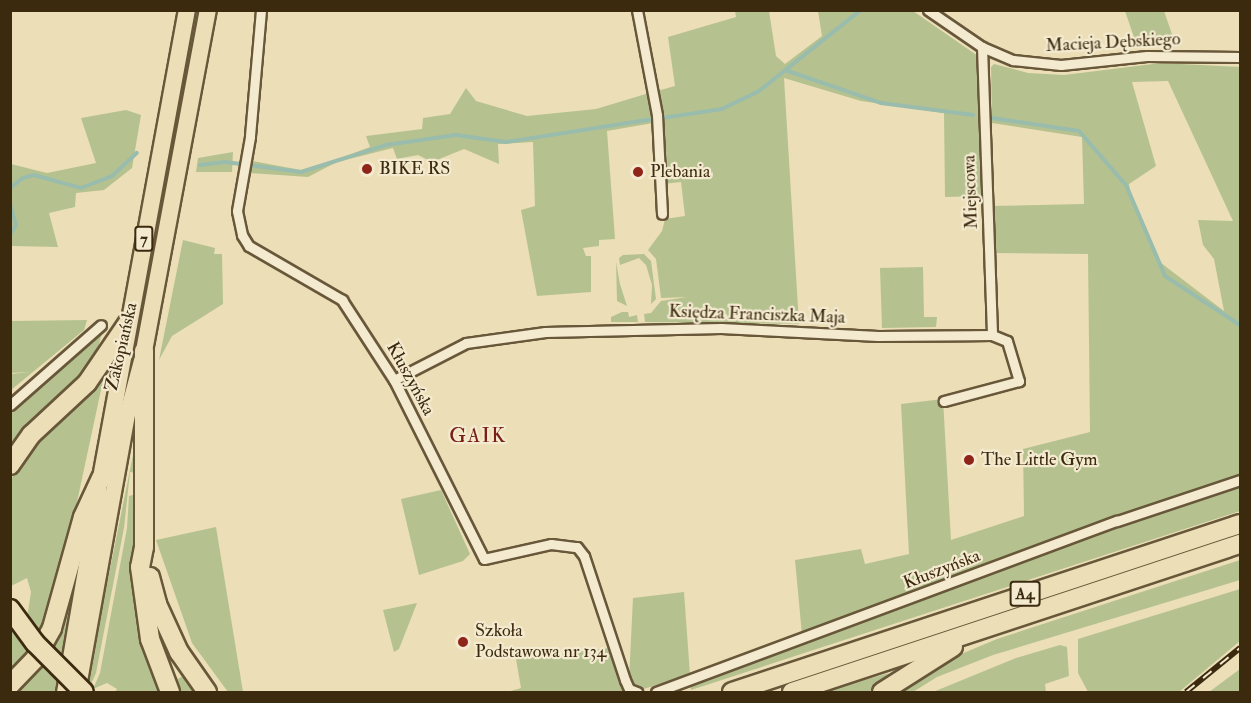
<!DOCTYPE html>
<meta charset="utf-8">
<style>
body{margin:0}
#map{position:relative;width:1251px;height:703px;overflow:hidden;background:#ecdeb7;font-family:"IM FELL Double Pica",serif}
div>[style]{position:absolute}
.green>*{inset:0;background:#b5c290}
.stream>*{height:4px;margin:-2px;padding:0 2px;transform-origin:2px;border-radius:2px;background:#99bcad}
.roads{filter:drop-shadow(2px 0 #685739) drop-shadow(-2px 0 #685739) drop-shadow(0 2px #685739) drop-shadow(0 -2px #685739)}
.minor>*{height:9px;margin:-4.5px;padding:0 4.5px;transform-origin:4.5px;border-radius:4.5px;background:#f3ead0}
.primary>*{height:15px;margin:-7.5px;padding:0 7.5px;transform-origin:7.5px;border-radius:7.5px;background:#ecdeb7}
.trunk>*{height:16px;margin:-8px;padding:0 8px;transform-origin:8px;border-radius:8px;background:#ecdeb7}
.motorway>*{height:18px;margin:-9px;padding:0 9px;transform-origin:9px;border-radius:9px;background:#ecdeb7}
.rail>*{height:6px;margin-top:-3px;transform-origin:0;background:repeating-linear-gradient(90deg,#f3ead0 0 11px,#3c2a0f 0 22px);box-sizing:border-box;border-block:2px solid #3c2a0f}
.bridges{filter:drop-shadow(2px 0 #3c2a0f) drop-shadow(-2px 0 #3c2a0f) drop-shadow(0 2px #3c2a0f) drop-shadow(0 -2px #3c2a0f)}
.motorway-bridge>*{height:18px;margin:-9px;padding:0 9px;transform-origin:9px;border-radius:9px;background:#ecdeb7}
.dots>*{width:16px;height:16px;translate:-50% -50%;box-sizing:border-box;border:3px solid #f3ead0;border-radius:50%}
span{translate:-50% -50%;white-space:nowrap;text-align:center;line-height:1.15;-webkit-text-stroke:4.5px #f3ead0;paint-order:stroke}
.shield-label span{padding:2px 4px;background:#f3ead0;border:2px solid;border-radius:4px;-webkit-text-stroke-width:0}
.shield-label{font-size:16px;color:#3c2a0f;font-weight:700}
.street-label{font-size:18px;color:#3c2a0f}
.poi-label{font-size:18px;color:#3c2a0f}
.left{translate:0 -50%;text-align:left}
.neighbourhood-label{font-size:20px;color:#7a1f14;letter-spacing:1.5px}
.frame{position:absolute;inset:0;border:12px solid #3c2a0f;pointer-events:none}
</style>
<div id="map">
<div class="green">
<div style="clip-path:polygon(735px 11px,769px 11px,776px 56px,785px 64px,822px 36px,818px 11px,913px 11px,978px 56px,984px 196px,945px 197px,944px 113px,861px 101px,784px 78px,799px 324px,645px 322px,644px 314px,651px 313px,661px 301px,687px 297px,661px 298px,656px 259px,648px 250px,662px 231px,665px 219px,685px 216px,681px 182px,663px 184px,657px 91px,675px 86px,668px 37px,736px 17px)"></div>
<div style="clip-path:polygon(1125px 11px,1164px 11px,1175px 43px,1137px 46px)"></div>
<div style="clip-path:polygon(evenodd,1161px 63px,1240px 67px,1240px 476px,802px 635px,795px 560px,861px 549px,865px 564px,909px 554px,901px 404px,943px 399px,951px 540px,1024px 516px,1023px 449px,1090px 432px,1088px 254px,994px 253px,992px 206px,1084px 204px,1082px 137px,992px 123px,991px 67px,994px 64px,1028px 73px,1064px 75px,1161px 63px,1168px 81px,1233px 221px,1198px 220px,1203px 245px,1214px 259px,1224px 311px,1161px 263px,1130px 192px,1129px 184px,1156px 166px,1132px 82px,1168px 81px)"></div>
<div style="clip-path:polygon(466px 88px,476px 101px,527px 116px,596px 109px,649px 93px,653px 123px,607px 131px,615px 239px,599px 240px,599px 246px,583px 248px,586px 256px,591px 256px,591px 292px,537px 296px,521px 210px,535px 206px,533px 142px,498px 144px,499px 164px,464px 149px,432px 162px,418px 155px,397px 159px,393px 148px,337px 162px,308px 177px,250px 173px,253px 161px,306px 171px,370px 147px,366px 136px,422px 129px,423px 118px,450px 114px)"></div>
<div style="clip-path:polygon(126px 110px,141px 115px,132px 168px,104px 190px,76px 193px,75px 207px,49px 213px,58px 247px,11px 246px,11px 164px,47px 173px,96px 163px,81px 118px)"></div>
<div style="clip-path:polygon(233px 152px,232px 172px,196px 172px,198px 158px)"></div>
<div style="clip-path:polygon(183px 240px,215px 248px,214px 254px,222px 254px,223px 304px,172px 336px,159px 360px)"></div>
<div style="clip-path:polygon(644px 254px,651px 261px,656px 299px,651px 304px,652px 285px,646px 265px,639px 258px,620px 265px,619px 258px,623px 255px)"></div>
<div style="clip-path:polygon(616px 262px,620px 284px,627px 306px,617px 301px)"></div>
<div style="clip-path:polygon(923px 267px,924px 317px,937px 317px,936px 327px,882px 328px,880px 268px)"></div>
<div style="clip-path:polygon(622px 312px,628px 312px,629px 317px,637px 315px,638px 322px,611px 322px,611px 317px)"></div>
<div style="clip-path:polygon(87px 320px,84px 330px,11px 390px,11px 374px,30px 372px,11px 373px,11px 321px)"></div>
<div style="clip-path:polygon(102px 333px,95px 359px,80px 378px,32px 420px,11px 445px,11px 412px)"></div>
<div style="clip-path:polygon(104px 376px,59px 586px,40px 635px,27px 618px,31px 592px,27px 578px,11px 586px,10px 481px,32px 444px)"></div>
<div style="clip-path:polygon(134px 450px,136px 473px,130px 472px,124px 528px,96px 673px,90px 686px,87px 683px)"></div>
<div style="clip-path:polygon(1240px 483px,1240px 511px,691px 690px,690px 683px)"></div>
<div style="clip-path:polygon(441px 490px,470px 554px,463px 561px,419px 575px,401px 499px)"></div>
<div style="clip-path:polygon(133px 495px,136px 579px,163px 692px,115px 692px,117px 689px,107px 683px,93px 689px,100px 673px,127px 528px,129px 496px)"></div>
<div style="clip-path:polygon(216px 527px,243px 692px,244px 692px,228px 692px,192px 643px,156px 540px)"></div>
<div style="clip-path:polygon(1240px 560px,1240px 580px,993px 655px,937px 677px,913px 692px,894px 692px,947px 660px,997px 639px)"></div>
<div style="clip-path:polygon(1240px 589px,1240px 641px,1179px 692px,1088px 692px,1078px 673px,1078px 639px)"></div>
<div style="clip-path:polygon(684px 592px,690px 675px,640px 690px,629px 680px,633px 598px)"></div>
<div style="clip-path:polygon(72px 597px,61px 657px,51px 646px)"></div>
<div style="clip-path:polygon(417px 603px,399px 649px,394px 652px,383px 610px)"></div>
<div style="clip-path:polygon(11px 625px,31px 654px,11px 672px)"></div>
<div style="clip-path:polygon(1060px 645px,1067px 647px,1069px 676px,1045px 684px,1046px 692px,933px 692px,1016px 658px)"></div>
<div style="clip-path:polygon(610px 648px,627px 692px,507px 692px,521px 688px,516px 659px)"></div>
<div style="clip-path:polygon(40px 663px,57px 680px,55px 692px,14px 692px)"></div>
<div style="clip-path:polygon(1240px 669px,1240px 692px,1209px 692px)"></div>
<div style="clip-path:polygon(170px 671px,176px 680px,183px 676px,195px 692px,177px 692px)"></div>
<div style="clip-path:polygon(889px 673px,869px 692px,827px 692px,857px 682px)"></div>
</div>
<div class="stream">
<div style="left:785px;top:70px;width:102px;rotate:19deg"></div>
<div style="left:881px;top:103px;width:93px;rotate:7.4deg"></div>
<div style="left:662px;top:118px;width:61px;rotate:-8.5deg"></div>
<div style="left:722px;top:109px;width:41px;rotate:-25.9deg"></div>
<div style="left:759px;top:91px;width:130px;rotate:-38.5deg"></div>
<div style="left:992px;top:118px;width:88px;rotate:8.5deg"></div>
<div style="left:1079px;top:131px;width:72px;rotate:49deg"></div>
<div style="left:1126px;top:185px;width:99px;rotate:66.8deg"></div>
<div style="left:1165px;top:276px;width:90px;rotate:33.2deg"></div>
<div style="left:200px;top:165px;width:25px;rotate:-7deg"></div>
<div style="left:225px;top:162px;width:77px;rotate:7.5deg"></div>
<div style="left:301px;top:172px;width:89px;rotate:-17.6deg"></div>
<div style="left:386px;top:145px;width:71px;rotate:-8.1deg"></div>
<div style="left:456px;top:135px;width:50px;rotate:8deg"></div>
<div style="left:506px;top:142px;width:149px;rotate:-8.9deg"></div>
<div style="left:10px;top:188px;width:16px;rotate:-38deg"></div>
<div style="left:23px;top:178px;width:11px;rotate:-15deg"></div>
<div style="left:34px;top:175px;width:49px;rotate:15.5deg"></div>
<div style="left:81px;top:188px;width:33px;rotate:-21deg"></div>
<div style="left:112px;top:176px;width:34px;rotate:-43deg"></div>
<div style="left:10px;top:204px;width:22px;rotate:74deg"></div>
<div style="left:16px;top:225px;width:12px;rotate:121deg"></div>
</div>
<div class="roads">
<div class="minor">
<div style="left:261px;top:10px;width:127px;rotate:95deg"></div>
<div style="left:250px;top:137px;width:75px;rotate:100deg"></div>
<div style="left:237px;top:211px;width:25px;rotate:78deg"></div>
<div style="left:242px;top:235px;width:13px;rotate:58deg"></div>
<div style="left:249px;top:246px;width:108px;rotate:30.1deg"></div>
<div style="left:342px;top:300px;width:95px;rotate:57deg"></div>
<div style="left:394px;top:380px;width:200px;rotate:63.3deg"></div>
<div style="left:484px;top:559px;width:69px;rotate:-12.6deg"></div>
<div style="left:551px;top:544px;width:26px;rotate:7deg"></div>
<div style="left:577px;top:547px;width:11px;rotate:52deg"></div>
<div style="left:584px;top:556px;width:131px;rotate:71.7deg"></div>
<div style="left:625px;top:680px;width:10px;rotate:66deg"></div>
<div style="left:629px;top:689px;width:9px;rotate:21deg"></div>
<div style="left:637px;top:10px;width:107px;rotate:79.2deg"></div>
<div style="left:657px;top:115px;width:99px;rotate:87.1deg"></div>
<div style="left:928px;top:10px;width:65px;rotate:34.4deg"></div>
<div style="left:982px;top:47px;width:34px;rotate:23deg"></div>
<div style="left:1013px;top:60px;width:48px;rotate:5.9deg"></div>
<div style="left:1061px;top:65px;width:86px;rotate:-6deg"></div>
<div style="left:1147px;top:56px;width:93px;rotate:0.6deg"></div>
<div style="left:982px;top:47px;width:288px;rotate:88deg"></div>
<div style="left:394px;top:380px;width:81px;rotate:-27.2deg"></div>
<div style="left:466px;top:343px;width:80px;rotate:-7.9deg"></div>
<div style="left:545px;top:332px;width:176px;rotate:-1.3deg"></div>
<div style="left:721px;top:328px;width:157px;rotate:2.9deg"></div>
<div style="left:878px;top:336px;width:114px;rotate:-0.5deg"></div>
<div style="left:992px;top:335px;width:16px;rotate:22deg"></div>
<div style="left:1007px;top:341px;width:42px;rotate:73.3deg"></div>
<div style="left:1019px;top:381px;width:78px;rotate:165.1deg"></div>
<div style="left:10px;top:405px;width:121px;rotate:-41.3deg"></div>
<div style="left:656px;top:692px;width:492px;rotate:-20.4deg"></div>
<div style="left:1117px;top:521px;width:130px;rotate:-18.4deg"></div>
</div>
<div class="primary">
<div style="left:64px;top:692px;width:205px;rotate:-80.2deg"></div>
<div style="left:77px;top:692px;width:283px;rotate:-79.8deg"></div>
<div style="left:127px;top:413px;width:55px;rotate:-75.2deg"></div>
</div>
<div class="trunk">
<div style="left:144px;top:351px;width:347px;rotate:-79.4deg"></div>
<div style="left:101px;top:478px;width:476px;rotate:-79.6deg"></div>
</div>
<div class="motorway">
<div style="left:144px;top:351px;width:196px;rotate:90deg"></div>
<div style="left:144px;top:547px;width:20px;rotate:101deg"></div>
<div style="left:140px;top:567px;width:73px;rotate:82.1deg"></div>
<div style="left:150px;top:639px;width:57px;rotate:69.3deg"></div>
<div style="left:10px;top:465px;width:37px;rotate:-55deg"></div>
<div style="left:31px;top:435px;width:76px;rotate:-42.9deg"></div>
<div style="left:87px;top:383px;width:73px;rotate:-55.7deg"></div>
<div style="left:150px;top:577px;width:28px;rotate:75deg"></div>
<div style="left:157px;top:604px;width:53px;rotate:65.4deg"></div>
<div style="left:179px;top:652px;width:49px;rotate:55deg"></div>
<div style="left:10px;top:685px;width:36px;rotate:-46deg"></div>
<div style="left:35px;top:659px;width:35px;rotate:-61deg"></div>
<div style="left:52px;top:628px;width:115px;rotate:-74.4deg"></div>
<div style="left:83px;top:517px;width:43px;rotate:-65.2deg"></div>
<div style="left:732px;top:692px;width:535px;rotate:-18.3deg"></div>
<div style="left:792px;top:692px;width:472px;rotate:-18.3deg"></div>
<div style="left:882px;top:692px;width:84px;rotate:-32.4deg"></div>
</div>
</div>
<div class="rail">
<div style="left:1186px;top:692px;width:70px;rotate:-39.2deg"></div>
</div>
<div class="bridges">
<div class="motorway-bridge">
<div style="left:10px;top:609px;width:42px;rotate:53.7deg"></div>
<div style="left:35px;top:643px;width:69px;rotate:45deg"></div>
</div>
</div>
<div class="dots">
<div style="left:367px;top:169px;background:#8f2418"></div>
<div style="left:638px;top:172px;background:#8f2418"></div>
<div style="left:969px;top:460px;background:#8f2418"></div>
<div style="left:463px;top:642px;background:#8f2418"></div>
</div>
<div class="shield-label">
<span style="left:144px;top:239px">7</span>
<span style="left:1025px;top:594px">A4</span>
</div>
<div class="street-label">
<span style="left:1113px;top:43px;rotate:-3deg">Macieja Dębskiego</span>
<span style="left:971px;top:192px;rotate:-92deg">Miejscowa</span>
<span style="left:757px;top:315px;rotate:2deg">Księdza Franciszka Maja</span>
<span style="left:122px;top:347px;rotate:-77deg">Zakopiańska</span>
<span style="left:410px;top:379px;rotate:61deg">Kłuszyńska</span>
<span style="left:942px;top:570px;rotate:-21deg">Kłuszyńska</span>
</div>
<div class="poi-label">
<span class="left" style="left:379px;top:169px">BIKE RS</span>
<span class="left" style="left:650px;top:172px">Plebania</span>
<span class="left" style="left:981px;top:460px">The Little Gym</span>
<span class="left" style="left:475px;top:642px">Szkoła<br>Podstawowa nr 134</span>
</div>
<div class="neighbourhood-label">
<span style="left:478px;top:435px">GAIK</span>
</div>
<div class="frame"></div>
</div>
